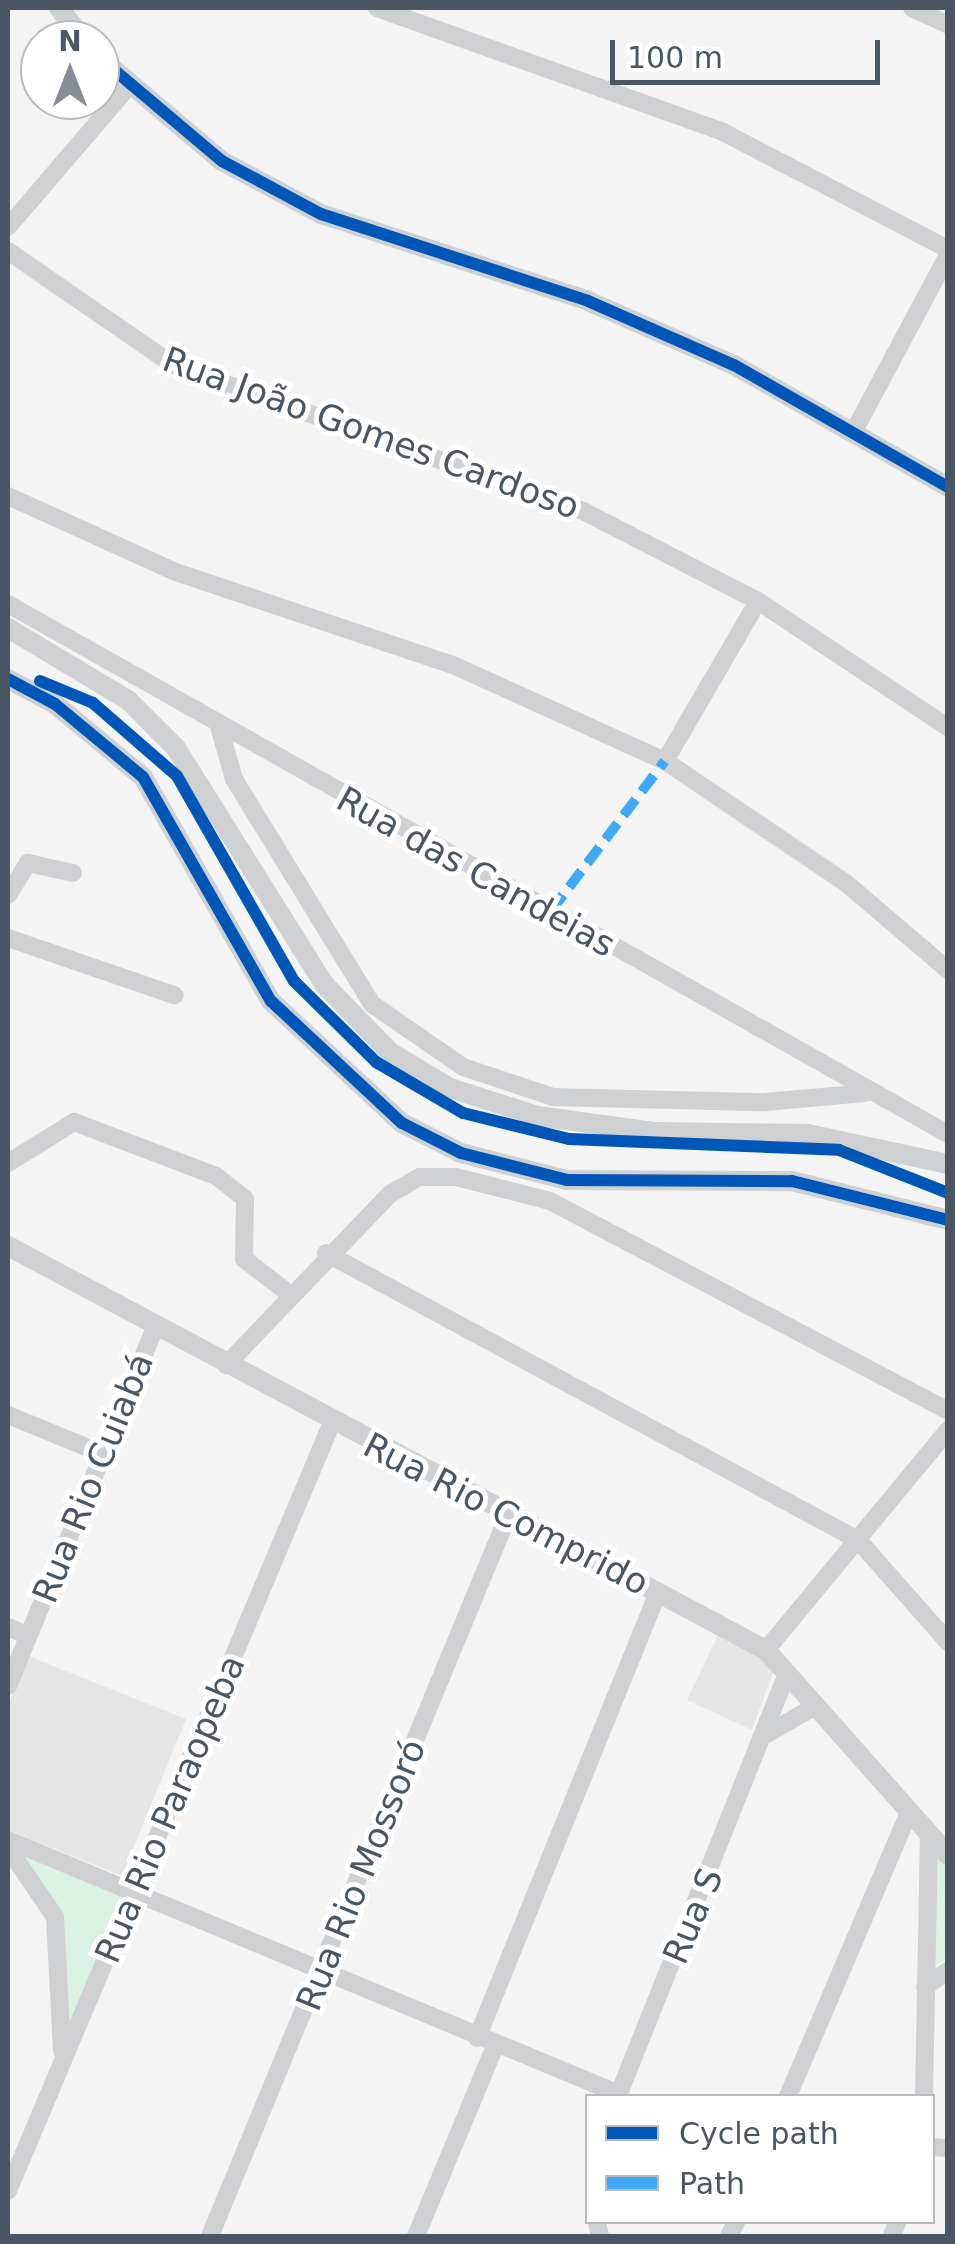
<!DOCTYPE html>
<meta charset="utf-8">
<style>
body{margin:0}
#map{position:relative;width:955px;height:2244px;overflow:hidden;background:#f4f4f4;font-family:"DejaVu Sans",sans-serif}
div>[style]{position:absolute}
.education>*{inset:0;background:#e6e5e6}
.green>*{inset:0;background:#d9f2e3}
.minor>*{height:18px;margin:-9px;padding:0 9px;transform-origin:9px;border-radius:9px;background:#ced0d2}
.tertiary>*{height:20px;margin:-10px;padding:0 10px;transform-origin:10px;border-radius:10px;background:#ced0d2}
.quiet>*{height:10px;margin-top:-5px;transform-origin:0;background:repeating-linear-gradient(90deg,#3fa9f5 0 20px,transparent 0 30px)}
.cycleway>*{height:12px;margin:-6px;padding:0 6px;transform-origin:6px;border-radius:6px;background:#0057b8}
span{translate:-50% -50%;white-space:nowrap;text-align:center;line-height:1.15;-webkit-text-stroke:10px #fff;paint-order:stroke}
.street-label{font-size:35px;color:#4a5661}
.frame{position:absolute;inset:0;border:10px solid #4a5661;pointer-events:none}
.legend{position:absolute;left:585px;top:2094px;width:350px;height:130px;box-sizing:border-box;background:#fff;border:2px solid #b7bbc0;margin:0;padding:12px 18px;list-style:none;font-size:30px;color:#4a5661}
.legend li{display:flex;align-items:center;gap:20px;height:50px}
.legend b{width:50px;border:2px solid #b7bbc0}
.north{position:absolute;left:20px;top:20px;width:100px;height:100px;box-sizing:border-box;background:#fff;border:2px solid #b7bbc0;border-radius:50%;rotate:0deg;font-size:28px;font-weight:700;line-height:40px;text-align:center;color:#4a5661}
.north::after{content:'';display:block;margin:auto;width:35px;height:45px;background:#868d94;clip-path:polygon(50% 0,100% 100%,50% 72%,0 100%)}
.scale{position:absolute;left:610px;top:40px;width:270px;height:45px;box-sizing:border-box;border:5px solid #4a5661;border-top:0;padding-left:12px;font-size:30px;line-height:35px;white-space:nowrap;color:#4a5661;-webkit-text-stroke:8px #fff;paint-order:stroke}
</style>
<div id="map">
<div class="education">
<div style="clip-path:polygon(719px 1633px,775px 1667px,752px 1730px,687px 1700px)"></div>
<div style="clip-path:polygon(28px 1656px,186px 1719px,122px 1876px,8px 1830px,8px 1705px)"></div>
</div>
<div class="green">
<div style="clip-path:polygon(933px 1847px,947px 1864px,947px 1958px,925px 1972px)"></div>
<div style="clip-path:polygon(22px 1855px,128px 1899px,69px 2034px,63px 1923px)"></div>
</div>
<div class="minor">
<div style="left:377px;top:8px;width:368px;rotate:19.7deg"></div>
<div style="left:723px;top:132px;width:254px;rotate:27.5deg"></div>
<div style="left:912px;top:8px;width:40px;rotate:25deg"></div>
<div style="left:8px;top:227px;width:183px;rotate:-49.4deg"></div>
<div style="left:8px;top:251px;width:201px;rotate:34.6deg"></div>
<div style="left:173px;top:365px;width:437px;rotate:19.6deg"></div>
<div style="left:585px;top:512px;width:195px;rotate:27.2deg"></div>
<div style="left:758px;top:601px;width:228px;rotate:33.6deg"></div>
<div style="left:854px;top:431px;width:200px;rotate:-61.9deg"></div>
<div style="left:8px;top:496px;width:181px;rotate:24.4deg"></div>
<div style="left:173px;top:571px;width:295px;rotate:18.6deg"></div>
<div style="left:453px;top:665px;width:233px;rotate:24.4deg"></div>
<div style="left:665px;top:761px;width:218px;rotate:34deg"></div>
<div style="left:846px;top:883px;width:134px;rotate:40.5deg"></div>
<div style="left:8px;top:604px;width:1079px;rotate:29.42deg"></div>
<div style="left:220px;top:730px;width:51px;rotate:74.1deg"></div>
<div style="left:234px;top:779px;width:264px;rotate:58.5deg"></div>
<div style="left:372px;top:1004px;width:111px;rotate:34.7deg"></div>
<div style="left:463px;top:1067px;width:95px;rotate:18.4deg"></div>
<div style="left:553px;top:1097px;width:212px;rotate:1.4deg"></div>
<div style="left:765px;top:1102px;width:100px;rotate:-5.1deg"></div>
<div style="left:665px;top:761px;width:185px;rotate:-59.8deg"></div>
<div style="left:8px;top:895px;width:38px;rotate:-58deg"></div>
<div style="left:28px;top:863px;width:46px;rotate:12.5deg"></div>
<div style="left:8px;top:938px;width:176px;rotate:19deg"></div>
<div style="left:8px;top:1163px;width:78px;rotate:-31.8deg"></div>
<div style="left:74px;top:1122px;width:152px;rotate:20.8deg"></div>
<div style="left:216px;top:1176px;width:37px;rotate:38deg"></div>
<div style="left:245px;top:1199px;width:60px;rotate:91deg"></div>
<div style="left:244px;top:1259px;width:54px;rotate:37.5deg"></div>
<div style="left:326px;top:1253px;width:604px;rotate:28.35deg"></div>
<div style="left:858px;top:1540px;width:136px;rotate:48.6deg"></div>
<div style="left:226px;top:1365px;width:237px;rotate:-46.2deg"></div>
<div style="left:390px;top:1194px;width:34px;rotate:-30deg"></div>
<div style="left:420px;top:1177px;width:36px"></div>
<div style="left:456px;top:1177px;width:97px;rotate:14.3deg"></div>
<div style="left:550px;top:1201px;width:450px;rotate:27.8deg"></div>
<div style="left:8px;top:1415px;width:103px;rotate:22.3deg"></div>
<div style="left:8px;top:1627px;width:22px;rotate:24deg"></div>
<div style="left:766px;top:1650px;width:286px;rotate:-50.4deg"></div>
<div style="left:8px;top:1686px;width:389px;rotate:-67.7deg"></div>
<div style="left:767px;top:1734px;width:52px;rotate:-30deg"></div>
<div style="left:8px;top:1840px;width:662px;rotate:22.57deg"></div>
<div style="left:8px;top:1848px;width:83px;rotate:55.7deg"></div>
<div style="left:55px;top:1917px;width:134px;rotate:87deg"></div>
<div style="left:925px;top:1987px;width:28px;rotate:-35deg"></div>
<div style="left:477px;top:2038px;width:481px;rotate:-67.9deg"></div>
<div style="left:618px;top:2096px;width:451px;rotate:-68.2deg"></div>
<div style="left:788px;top:2096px;width:306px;rotate:-66.9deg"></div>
<div style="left:924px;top:2096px;width:259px;rotate:-88.9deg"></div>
<div style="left:932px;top:2147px;width:16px;rotate:4deg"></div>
<div style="left:8px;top:2191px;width:831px;rotate:-67.14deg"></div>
<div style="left:597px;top:2222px;width:14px;rotate:78deg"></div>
<div style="left:210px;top:2236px;width:782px;rotate:-67.53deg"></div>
<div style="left:416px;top:2236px;width:206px;rotate:-67.4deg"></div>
<div style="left:729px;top:2236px;width:16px;rotate:-63deg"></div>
<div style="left:892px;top:2236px;width:15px;rotate:-70deg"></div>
</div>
<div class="tertiary">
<div style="left:59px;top:8px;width:41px;rotate:52deg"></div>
<div style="left:100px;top:58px;width:160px;rotate:40.2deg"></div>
<div style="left:222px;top:161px;width:112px;rotate:28.2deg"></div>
<div style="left:321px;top:214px;width:281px;rotate:18deg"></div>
<div style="left:588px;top:301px;width:159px;rotate:23.7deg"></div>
<div style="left:734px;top:365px;width:246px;rotate:29.7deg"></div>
<div style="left:8px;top:628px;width:140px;rotate:31deg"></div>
<div style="left:128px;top:700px;width:68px;rotate:45deg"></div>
<div style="left:176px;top:748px;width:279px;rotate:57.9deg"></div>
<div style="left:324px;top:984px;width:95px;rotate:45.9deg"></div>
<div style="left:390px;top:1052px;width:70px;rotate:31deg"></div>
<div style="left:450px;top:1088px;width:91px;rotate:17.8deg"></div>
<div style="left:537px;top:1116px;width:120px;rotate:7.7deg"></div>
<div style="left:656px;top:1132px;width:152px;rotate:0.8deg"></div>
<div style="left:808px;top:1134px;width:143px;rotate:12.1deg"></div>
<div style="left:8px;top:679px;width:53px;rotate:28deg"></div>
<div style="left:55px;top:704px;width:114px;rotate:39.7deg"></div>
<div style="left:143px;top:777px;width:258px;rotate:60.3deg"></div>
<div style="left:271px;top:1001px;width:179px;rotate:43deg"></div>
<div style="left:402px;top:1123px;width:66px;rotate:27deg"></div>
<div style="left:461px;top:1153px;width:109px;rotate:14.3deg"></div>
<div style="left:567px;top:1180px;width:225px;rotate:0.3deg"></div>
<div style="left:792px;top:1181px;width:161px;rotate:14deg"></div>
<div style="left:8px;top:1246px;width:859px;rotate:28.06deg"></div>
<div style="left:766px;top:1650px;width:274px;rotate:48.4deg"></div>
</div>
<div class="quiet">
<div style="left:551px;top:911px;width:188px;rotate:-52.8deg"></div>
</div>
<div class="cycleway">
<div style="left:100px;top:58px;width:160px;rotate:40.2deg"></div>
<div style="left:222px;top:161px;width:112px;rotate:28.2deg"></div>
<div style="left:321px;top:214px;width:281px;rotate:18deg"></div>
<div style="left:588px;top:301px;width:159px;rotate:23.7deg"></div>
<div style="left:734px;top:365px;width:246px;rotate:29.7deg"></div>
<div style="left:8px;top:679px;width:53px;rotate:28deg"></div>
<div style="left:55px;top:704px;width:114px;rotate:39.7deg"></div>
<div style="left:143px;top:777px;width:258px;rotate:60.3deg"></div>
<div style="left:271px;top:1001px;width:179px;rotate:43deg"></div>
<div style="left:402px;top:1123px;width:66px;rotate:27deg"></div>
<div style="left:461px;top:1153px;width:109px;rotate:14.3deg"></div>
<div style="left:567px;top:1180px;width:225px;rotate:0.3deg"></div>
<div style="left:792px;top:1181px;width:161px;rotate:14deg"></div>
<div style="left:40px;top:681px;width:57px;rotate:22.5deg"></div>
<div style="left:93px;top:703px;width:111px;rotate:41deg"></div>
<div style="left:177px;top:776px;width:236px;rotate:60.3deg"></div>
<div style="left:294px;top:981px;width:115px;rotate:44.6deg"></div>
<div style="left:376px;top:1062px;width:101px;rotate:30.4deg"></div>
<div style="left:463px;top:1113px;width:109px;rotate:13.8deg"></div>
<div style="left:569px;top:1139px;width:270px;rotate:2.3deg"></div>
<div style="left:839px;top:1150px;width:117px;rotate:21.5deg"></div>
</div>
<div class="street-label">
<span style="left:371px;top:433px;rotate:20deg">Rua João Gomes Cardoso</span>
<span style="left:476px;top:872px;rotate:29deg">Rua das Candeias</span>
<span style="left:93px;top:1478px;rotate:-68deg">Rua Rio Cuiabá</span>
<span style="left:506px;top:1514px;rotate:27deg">Rua Rio Comprido</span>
<span style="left:170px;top:1809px;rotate:-67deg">Rua Rio Paraopeba</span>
<span style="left:361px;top:1875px;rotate:-68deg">Rua Rio Mossoró</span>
<span style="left:693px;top:1916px;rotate:-67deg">Rua S</span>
</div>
<div class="frame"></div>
<ul class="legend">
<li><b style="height:12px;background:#0057b8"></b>Cycle path</li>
<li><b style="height:12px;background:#3fa9f5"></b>Path</li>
</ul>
<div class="north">N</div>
<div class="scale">100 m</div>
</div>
